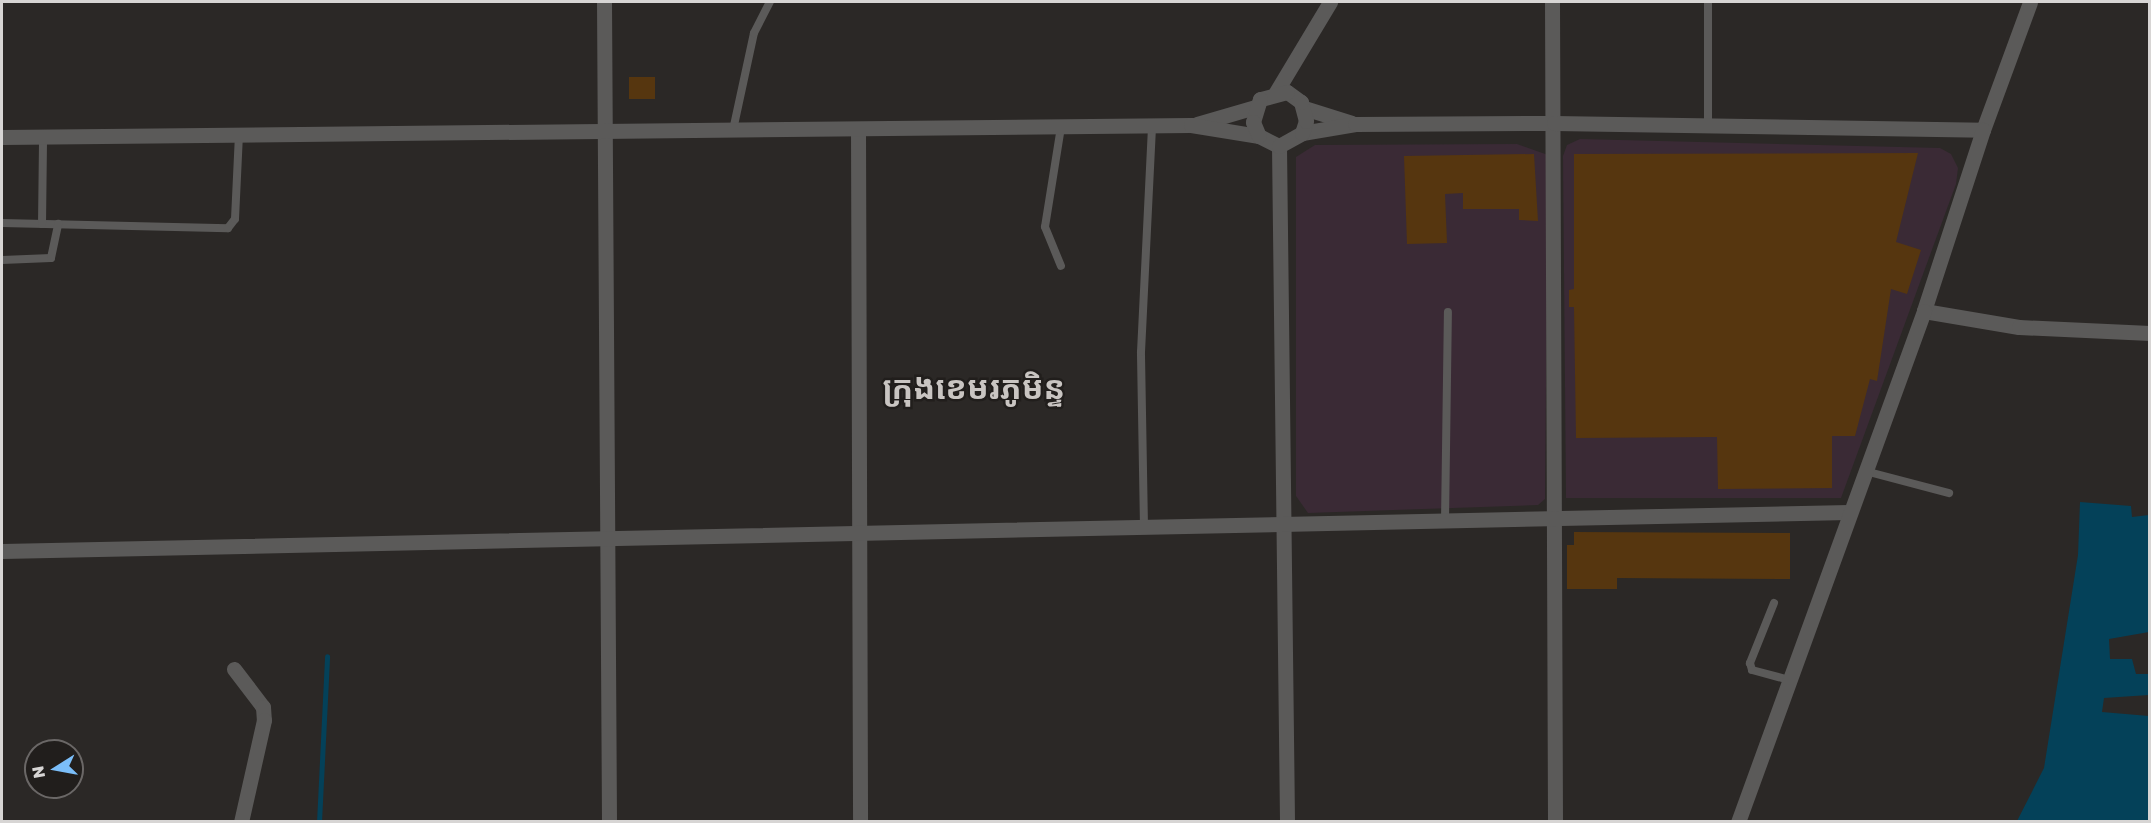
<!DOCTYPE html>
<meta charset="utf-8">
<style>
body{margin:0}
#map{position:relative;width:2151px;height:823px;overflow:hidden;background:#2b2826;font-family:"Golos Text","Noto Sans Khmer",sans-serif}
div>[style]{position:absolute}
.commercial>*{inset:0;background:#3a2a35}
.water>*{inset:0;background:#044159}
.stream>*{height:5px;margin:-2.5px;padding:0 2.5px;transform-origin:2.5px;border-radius:2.5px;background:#044159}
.building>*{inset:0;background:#56360f;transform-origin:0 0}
.service>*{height:8px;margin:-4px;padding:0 4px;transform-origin:4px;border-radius:4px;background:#5b5a59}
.minor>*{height:15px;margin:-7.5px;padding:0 7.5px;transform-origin:7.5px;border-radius:7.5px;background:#5b5a59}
.tertiary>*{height:15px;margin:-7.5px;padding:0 7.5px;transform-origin:7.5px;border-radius:7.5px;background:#5b5a59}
span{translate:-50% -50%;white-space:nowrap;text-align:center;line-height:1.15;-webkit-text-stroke:5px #211e1c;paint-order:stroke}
.town-label{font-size:32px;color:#c9c5c2;font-weight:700}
.frame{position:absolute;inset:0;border:3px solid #d7d5d4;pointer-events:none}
.north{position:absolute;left:24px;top:739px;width:60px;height:60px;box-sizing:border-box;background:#211e1c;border:2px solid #6a6766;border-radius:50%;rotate:259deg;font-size:16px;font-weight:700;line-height:24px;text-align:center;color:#d7d5d4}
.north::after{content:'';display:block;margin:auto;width:21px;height:27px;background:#7bbef9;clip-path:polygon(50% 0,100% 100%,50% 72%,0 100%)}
</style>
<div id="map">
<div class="commercial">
<div style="clip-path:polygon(1580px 139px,1940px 148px,1951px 154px,1958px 168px,1956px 184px,1841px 498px,1566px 498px,1563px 156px,1567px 145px)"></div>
<div style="clip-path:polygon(1517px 144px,1548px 155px,1545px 499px,1538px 505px,1308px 513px,1296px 496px,1296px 157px,1315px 145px)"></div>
</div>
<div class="water">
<div style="clip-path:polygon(2080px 502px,2131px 506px,2132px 517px,2149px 515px,2149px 632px,2109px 639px,2110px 659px,2132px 659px,2136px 674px,2149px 674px,2149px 695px,2104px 698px,2102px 712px,2149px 716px,2149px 821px,2017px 821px,2044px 768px,2078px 555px)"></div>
</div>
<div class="stream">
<div style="left:319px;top:822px;width:166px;rotate:-87.2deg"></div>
</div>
<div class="building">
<div style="left:629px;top:77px;width:26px;height:22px"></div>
<div style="clip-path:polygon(1918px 153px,1896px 242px,1921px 250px,1907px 294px,1891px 289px,1877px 381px,1870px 379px,1855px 436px,1832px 436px,1832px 488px,1718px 489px,1717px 437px,1576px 438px,1574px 307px,1569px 307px,1569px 290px,1574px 289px,1574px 154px)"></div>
<div style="clip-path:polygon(1534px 154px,1538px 221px,1519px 220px,1519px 209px,1463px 209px,1463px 193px,1445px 194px,1447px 243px,1407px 244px,1404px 156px)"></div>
<div style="clip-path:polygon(1574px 532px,1790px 533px,1790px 579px,1617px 578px,1617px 589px,1567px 589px,1567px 545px,1574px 545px)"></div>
</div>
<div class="service">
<div style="left:1708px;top:2px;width:121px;rotate:90deg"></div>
<div style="left:1061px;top:127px;width:101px;rotate:99.1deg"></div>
<div style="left:1045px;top:227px;width:42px;rotate:67.7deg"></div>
<div style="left:733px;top:130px;width:99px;rotate:-77.8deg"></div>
<div style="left:754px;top:33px;width:35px;rotate:-63deg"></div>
<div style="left:2px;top:223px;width:226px;rotate:1.3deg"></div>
<div style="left:228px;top:228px;width:11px;rotate:-52deg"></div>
<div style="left:235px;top:219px;width:85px;rotate:-87.3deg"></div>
<div style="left:42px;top:224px;width:88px;rotate:-89.3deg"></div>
<div style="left:2px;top:260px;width:49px;rotate:-2.3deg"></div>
<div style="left:51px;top:258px;width:35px;rotate:-78deg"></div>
<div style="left:1865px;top:471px;width:87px;rotate:14.7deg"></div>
<div style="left:1445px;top:521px;width:209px;rotate:-89.2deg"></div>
<div style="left:1144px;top:527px;width:175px;rotate:-91deg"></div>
<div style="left:1141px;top:352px;width:226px;rotate:-87.2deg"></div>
<div style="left:1774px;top:603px;width:65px;rotate:111.8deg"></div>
<div style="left:1750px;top:663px;width:7px;rotate:74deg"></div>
<div style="left:1752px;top:670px;width:38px;rotate:15deg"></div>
</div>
<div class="minor">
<div style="left:604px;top:2px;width:820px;rotate:89.65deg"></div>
<div style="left:1552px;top:2px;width:820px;rotate:89.79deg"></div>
<div style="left:858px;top:129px;width:693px;rotate:89.83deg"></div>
<div style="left:1983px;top:130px;width:136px;rotate:-69.8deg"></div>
<div style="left:1279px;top:146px;width:676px;rotate:89.32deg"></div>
<div style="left:1924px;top:311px;width:96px;rotate:9.6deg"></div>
<div style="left:2019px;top:327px;width:131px;rotate:2.6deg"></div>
<div style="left:2px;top:551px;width:1847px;rotate:-1.21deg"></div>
<div style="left:234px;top:669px;width:48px;rotate:52.7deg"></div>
<div style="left:263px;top:707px;width:13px;rotate:86deg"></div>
<div style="left:264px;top:720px;width:105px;rotate:102.7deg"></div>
</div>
<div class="tertiary">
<div style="left:1276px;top:92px;width:105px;rotate:-59deg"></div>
<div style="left:1304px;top:108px;width:50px;rotate:17.4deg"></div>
<div style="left:1197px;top:124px;width:60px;rotate:-16.3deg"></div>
<div style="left:1302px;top:133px;width:54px;rotate:-9.6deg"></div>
<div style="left:1355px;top:124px;width:199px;rotate:-0.3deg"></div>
<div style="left:1554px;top:123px;width:429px;rotate:0.9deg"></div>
<div style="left:1983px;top:130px;width:190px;rotate:108.1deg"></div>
<div style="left:1924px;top:311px;width:544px;rotate:110deg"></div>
<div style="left:2px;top:137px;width:1189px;rotate:-0.58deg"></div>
<div style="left:1191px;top:125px;width:69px;rotate:9.2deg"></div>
<div style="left:1259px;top:136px;width:22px;rotate:27deg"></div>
<div style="left:1279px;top:146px;width:26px;rotate:-29deg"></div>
<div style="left:1302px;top:133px;width:13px;rotate:-72deg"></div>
<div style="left:1306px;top:121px;width:20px;rotate:-105deg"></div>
<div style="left:1301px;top:102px;width:17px;rotate:-144deg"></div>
<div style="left:1287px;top:92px;width:28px;rotate:165deg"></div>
<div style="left:1260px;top:99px;width:24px;rotate:107deg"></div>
<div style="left:1253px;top:122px;width:15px;rotate:67deg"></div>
</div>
<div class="town-label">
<span style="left:974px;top:387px">ក្រុងខេមរភូមិន្ទ</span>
</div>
<div class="frame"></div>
<div class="north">N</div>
</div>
